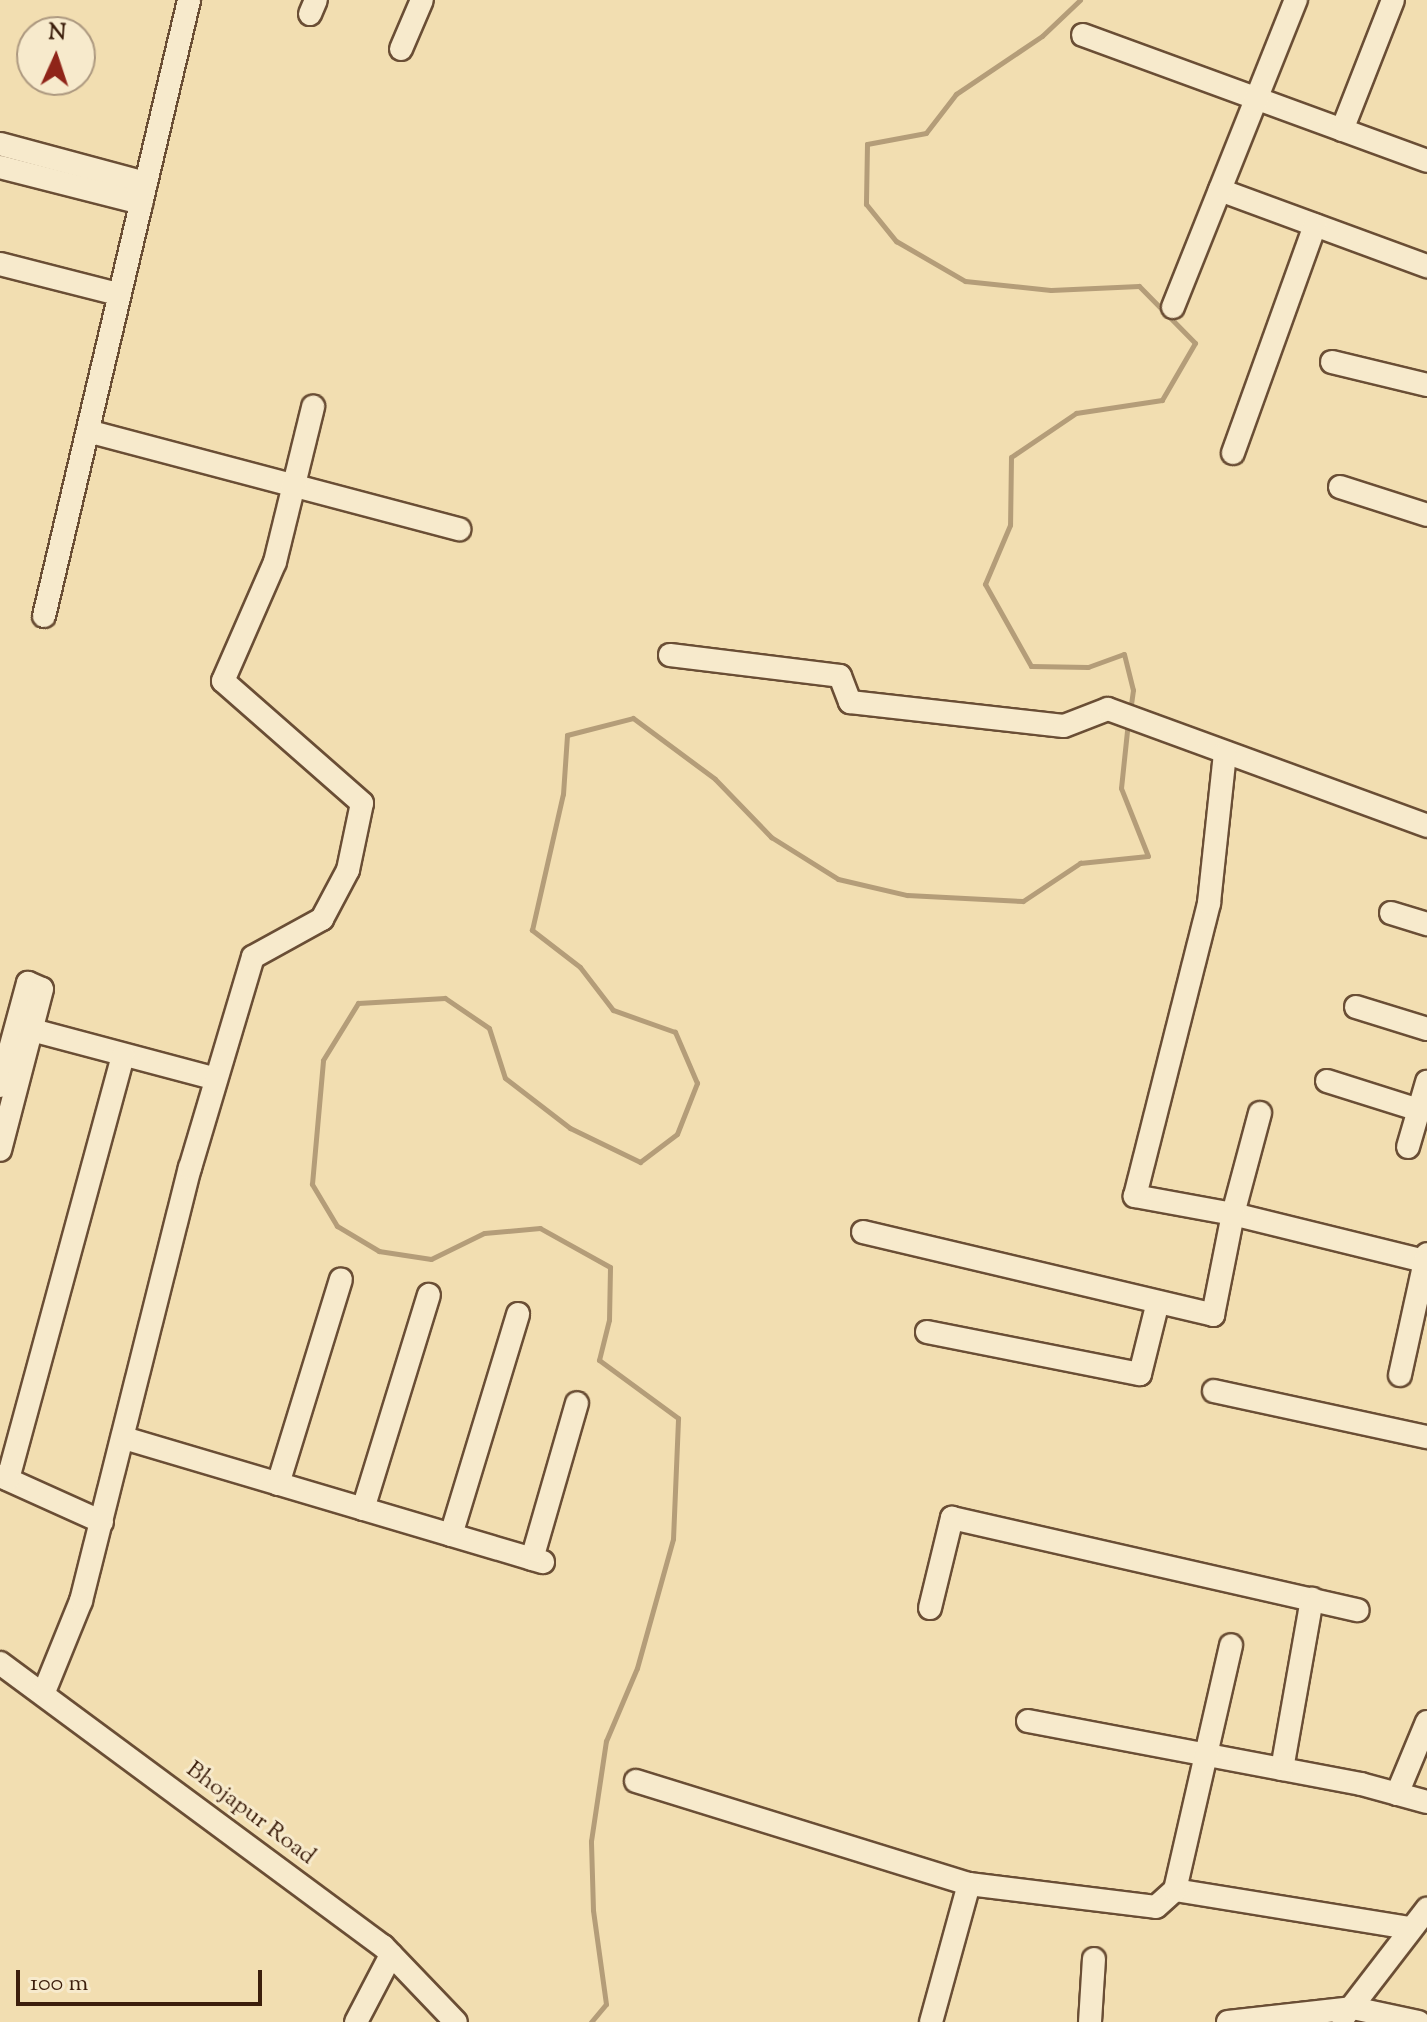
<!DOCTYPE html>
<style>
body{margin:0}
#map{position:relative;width:1427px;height:2022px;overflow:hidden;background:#f2deb1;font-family:"Sorts Mill Goudy",serif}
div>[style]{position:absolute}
.stream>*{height:5px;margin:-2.5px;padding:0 2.5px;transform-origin:2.5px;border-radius:2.5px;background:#b49d79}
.roads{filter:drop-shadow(2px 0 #6a4e35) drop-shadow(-2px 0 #6a4e35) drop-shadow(0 2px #6a4e35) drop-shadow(0 -2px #6a4e35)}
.minor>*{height:22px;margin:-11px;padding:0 11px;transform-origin:11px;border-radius:11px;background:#f7eacc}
span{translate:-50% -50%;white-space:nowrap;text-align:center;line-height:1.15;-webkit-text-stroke:6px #f7eacc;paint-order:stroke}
.street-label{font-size:24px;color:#3c1e0c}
.north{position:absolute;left:16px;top:16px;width:80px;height:80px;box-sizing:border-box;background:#f7eacc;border:2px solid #ac987f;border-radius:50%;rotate:3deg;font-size:22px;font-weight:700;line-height:32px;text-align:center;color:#3c1e0c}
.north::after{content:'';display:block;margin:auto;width:28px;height:36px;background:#8f2418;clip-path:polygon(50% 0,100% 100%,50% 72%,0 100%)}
.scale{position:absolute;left:16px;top:1970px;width:246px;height:36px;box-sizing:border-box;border:4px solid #3c1e0c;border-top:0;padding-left:10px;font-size:24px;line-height:28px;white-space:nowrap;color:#3c1e0c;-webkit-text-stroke:6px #f7eacc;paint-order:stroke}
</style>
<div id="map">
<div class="stream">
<div style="left:1080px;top:0;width:52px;rotate:136.5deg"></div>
<div style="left:1042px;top:36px;width:104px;rotate:146deg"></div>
<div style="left:956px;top:94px;width:49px;rotate:127.6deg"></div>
<div style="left:926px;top:133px;width:60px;rotate:169.4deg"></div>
<div style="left:867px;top:144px;width:60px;rotate:91deg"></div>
<div style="left:866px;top:204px;width:48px;rotate:51deg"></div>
<div style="left:896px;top:241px;width:80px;rotate:30.1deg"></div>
<div style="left:965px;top:281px;width:86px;rotate:6deg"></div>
<div style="left:1051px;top:290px;width:88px;rotate:-2.6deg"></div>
<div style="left:1139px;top:286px;width:80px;rotate:45.5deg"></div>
<div style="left:1195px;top:343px;width:66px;rotate:120.1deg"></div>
<div style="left:1162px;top:400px;width:87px;rotate:171.4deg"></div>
<div style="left:1076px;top:413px;width:78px;rotate:145.9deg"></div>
<div style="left:1011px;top:457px;width:68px;rotate:90.8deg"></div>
<div style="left:1010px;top:525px;width:64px;rotate:113deg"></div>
<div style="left:985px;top:584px;width:94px;rotate:60.7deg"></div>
<div style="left:1031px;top:666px;width:57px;rotate:1deg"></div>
<div style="left:1088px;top:667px;width:38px;rotate:-20deg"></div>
<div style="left:1124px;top:654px;width:37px;rotate:76deg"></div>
<div style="left:1133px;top:690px;width:21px;rotate:98deg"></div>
<div style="left:591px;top:2022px;width:23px;rotate:-50deg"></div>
<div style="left:606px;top:2004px;width:95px;rotate:-97.9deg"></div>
<div style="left:593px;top:1910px;width:69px;rotate:-91.7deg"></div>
<div style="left:591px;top:1841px;width:101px;rotate:-81.5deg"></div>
<div style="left:606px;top:1741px;width:79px;rotate:-67deg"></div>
<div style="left:637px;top:1668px;width:134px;rotate:-74.4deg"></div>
<div style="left:673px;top:1539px;width:121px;rotate:-87.6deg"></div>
<div style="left:678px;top:1418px;width:98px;rotate:-143.7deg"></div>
<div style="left:599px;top:1360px;width:41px;rotate:-76deg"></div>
<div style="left:609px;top:1320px;width:53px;rotate:-88.9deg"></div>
<div style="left:610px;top:1267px;width:80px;rotate:-150.9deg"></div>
<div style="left:540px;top:1228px;width:56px;rotate:174.9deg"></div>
<div style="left:484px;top:1233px;width:59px;rotate:153.9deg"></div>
<div style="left:431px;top:1259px;width:53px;rotate:-171.3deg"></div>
<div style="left:379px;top:1251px;width:49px;rotate:-149.2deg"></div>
<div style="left:337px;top:1226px;width:49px;rotate:-120.8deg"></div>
<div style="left:312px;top:1184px;width:124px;rotate:-84.9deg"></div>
<div style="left:323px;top:1060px;width:67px;rotate:-58.4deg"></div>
<div style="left:358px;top:1003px;width:87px;rotate:-3.3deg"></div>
<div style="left:445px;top:998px;width:53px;rotate:34.3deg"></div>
<div style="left:489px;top:1028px;width:52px;rotate:72.3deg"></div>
<div style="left:505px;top:1078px;width:82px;rotate:37.6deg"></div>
<div style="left:570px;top:1128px;width:78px;rotate:25.9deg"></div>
<div style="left:640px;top:1162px;width:46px;rotate:-37.1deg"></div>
<div style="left:677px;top:1134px;width:55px;rotate:-68.6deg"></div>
<div style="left:697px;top:1083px;width:56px;rotate:-113.3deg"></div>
<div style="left:675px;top:1032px;width:66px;rotate:-160.5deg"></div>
<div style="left:613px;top:1010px;width:54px;rotate:-127.5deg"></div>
<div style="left:580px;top:967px;width:61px;rotate:-142.4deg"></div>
<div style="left:532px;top:930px;width:139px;rotate:-77.2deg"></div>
<div style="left:563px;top:794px;width:59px;rotate:-86.1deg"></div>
<div style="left:567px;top:735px;width:68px;rotate:-14.4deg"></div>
<div style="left:633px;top:718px;width:102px;rotate:36.6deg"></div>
<div style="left:715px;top:779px;width:81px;rotate:46deg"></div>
<div style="left:771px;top:837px;width:79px;rotate:32.1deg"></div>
<div style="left:838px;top:879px;width:71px;rotate:13.1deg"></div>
<div style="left:907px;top:895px;width:116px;rotate:3deg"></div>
<div style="left:1023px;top:901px;width:69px;rotate:-33.7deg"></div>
<div style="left:1080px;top:863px;width:68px;rotate:-5.9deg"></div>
<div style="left:1148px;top:856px;width:73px;rotate:-111.7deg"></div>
<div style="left:1121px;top:788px;width:67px;rotate:-84deg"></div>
</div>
<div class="roads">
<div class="minor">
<div style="left:310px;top:14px;width:15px;rotate:-67deg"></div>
<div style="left:1083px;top:35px;width:366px;rotate:20.1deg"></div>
<div style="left:401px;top:49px;width:53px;rotate:-66.8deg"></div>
<div style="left:1342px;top:130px;width:140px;rotate:-68.6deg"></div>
<div style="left:0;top:144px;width:151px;rotate:15deg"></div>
<div style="left:0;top:167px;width:146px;rotate:14.3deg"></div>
<div style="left:1220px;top:190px;width:221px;rotate:20.2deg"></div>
<div style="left:0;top:264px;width:122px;rotate:14.3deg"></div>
<div style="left:1173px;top:307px;width:331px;rotate:-68.2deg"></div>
<div style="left:1332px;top:362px;width:98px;rotate:13.6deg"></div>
<div style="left:91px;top:432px;width:381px;rotate:14.8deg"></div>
<div style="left:1233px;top:453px;width:242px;rotate:-70.2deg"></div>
<div style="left:1340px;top:487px;width:91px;rotate:17.8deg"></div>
<div style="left:44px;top:616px;width:633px;rotate:-76.75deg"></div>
<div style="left:670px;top:655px;width:171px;rotate:7deg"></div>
<div style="left:840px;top:676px;width:28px;rotate:69deg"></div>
<div style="left:850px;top:702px;width:215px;rotate:6.4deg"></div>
<div style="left:1064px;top:726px;width:47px;rotate:-21.1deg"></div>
<div style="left:1108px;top:709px;width:340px;rotate:20.1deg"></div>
<div style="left:1391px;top:913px;width:38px;rotate:17deg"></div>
<div style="left:1356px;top:1007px;width:74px;rotate:17.2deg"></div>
<div style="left:17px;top:1026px;width:206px;rotate:14.9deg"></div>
<div style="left:1327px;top:1081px;width:96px;rotate:17.5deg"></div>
<div style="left:0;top:1086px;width:107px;rotate:-74.8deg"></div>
<div style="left:28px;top:983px;width:15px;rotate:23deg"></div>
<div style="left:42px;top:989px;width:166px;rotate:104.6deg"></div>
<div style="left:1260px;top:1113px;width:105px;rotate:105deg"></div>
<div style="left:1233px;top:1214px;width:198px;rotate:13.8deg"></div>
<div style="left:1425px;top:1261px;width:7px;rotate:-74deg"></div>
<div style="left:1408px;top:1147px;width:68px;rotate:-73.7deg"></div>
<div style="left:863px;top:1232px;width:360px;rotate:13.3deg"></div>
<div style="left:1213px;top:1315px;width:103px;rotate:-78.8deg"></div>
<div style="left:1233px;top:1214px;width:100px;rotate:-169.6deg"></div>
<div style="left:1135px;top:1196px;width:302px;rotate:-75.8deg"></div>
<div style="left:1209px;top:903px;width:151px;rotate:-83.9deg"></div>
<div style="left:927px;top:1332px;width:217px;rotate:11.2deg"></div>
<div style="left:1140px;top:1374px;width:74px;rotate:-76deg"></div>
<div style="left:1400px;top:1375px;width:117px;rotate:-77.6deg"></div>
<div style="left:1214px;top:1391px;width:218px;rotate:12.2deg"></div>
<div style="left:124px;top:1438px;width:437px;rotate:16.5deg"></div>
<div style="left:0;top:1476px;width:112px;rotate:24.3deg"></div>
<div style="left:8px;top:1479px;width:439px;rotate:-74.8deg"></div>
<div style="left:278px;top:1484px;width:214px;rotate:-72.9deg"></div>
<div style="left:363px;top:1509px;width:224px;rotate:-72.9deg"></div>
<div style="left:451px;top:1535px;width:231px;rotate:-73.1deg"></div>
<div style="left:532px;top:1559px;width:162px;rotate:-73.9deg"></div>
<div style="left:930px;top:1608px;width:93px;rotate:-76.3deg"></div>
<div style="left:952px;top:1518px;width:416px;rotate:12.8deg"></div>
<div style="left:0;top:1663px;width:476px;rotate:36.5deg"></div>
<div style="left:383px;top:1946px;width:105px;rotate:46.2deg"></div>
<div style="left:44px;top:1692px;width:98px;rotate:-67.9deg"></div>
<div style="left:81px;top:1601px;width:447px;rotate:-75.9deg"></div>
<div style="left:190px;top:1168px;width:220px;rotate:-73.4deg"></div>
<div style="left:253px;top:957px;width:79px;rotate:-28.8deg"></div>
<div style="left:322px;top:919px;width:55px;rotate:-62deg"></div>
<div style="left:348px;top:870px;width:68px;rotate:-78.2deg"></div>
<div style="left:362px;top:803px;width:185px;rotate:-138.7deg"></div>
<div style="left:223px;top:681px;width:130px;rotate:-66.4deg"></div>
<div style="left:275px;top:562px;width:160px;rotate:-76.2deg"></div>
<div style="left:1028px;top:1721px;width:339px;rotate:10.7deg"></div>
<div style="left:1361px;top:1784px;width:68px;rotate:15.3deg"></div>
<div style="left:1282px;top:1769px;width:173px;rotate:-80deg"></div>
<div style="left:636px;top:1781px;width:349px;rotate:17.2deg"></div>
<div style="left:969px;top:1884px;width:188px;rotate:7deg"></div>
<div style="left:1156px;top:1907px;width:25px;rotate:-42deg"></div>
<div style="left:1175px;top:1890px;width:238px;rotate:9.2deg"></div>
<div style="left:1397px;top:1794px;width:78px;rotate:-67.4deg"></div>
<div style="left:1175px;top:1890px;width:251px;rotate:-77.1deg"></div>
<div style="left:1343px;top:2018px;width:138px;rotate:-52.4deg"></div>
<div style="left:356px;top:2022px;width:76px;rotate:-62.4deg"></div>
<div style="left:931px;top:2022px;width:143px;rotate:-74.6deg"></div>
<div style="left:1090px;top:2022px;width:63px;rotate:-86.4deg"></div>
<div style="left:1228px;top:2022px;width:126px;rotate:-6.4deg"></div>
<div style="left:1353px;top:2008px;width:67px;rotate:12deg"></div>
</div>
</div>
<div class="street-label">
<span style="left:250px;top:1814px;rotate:37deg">Bhojapur Road</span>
</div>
<div class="north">N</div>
<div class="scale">100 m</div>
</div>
